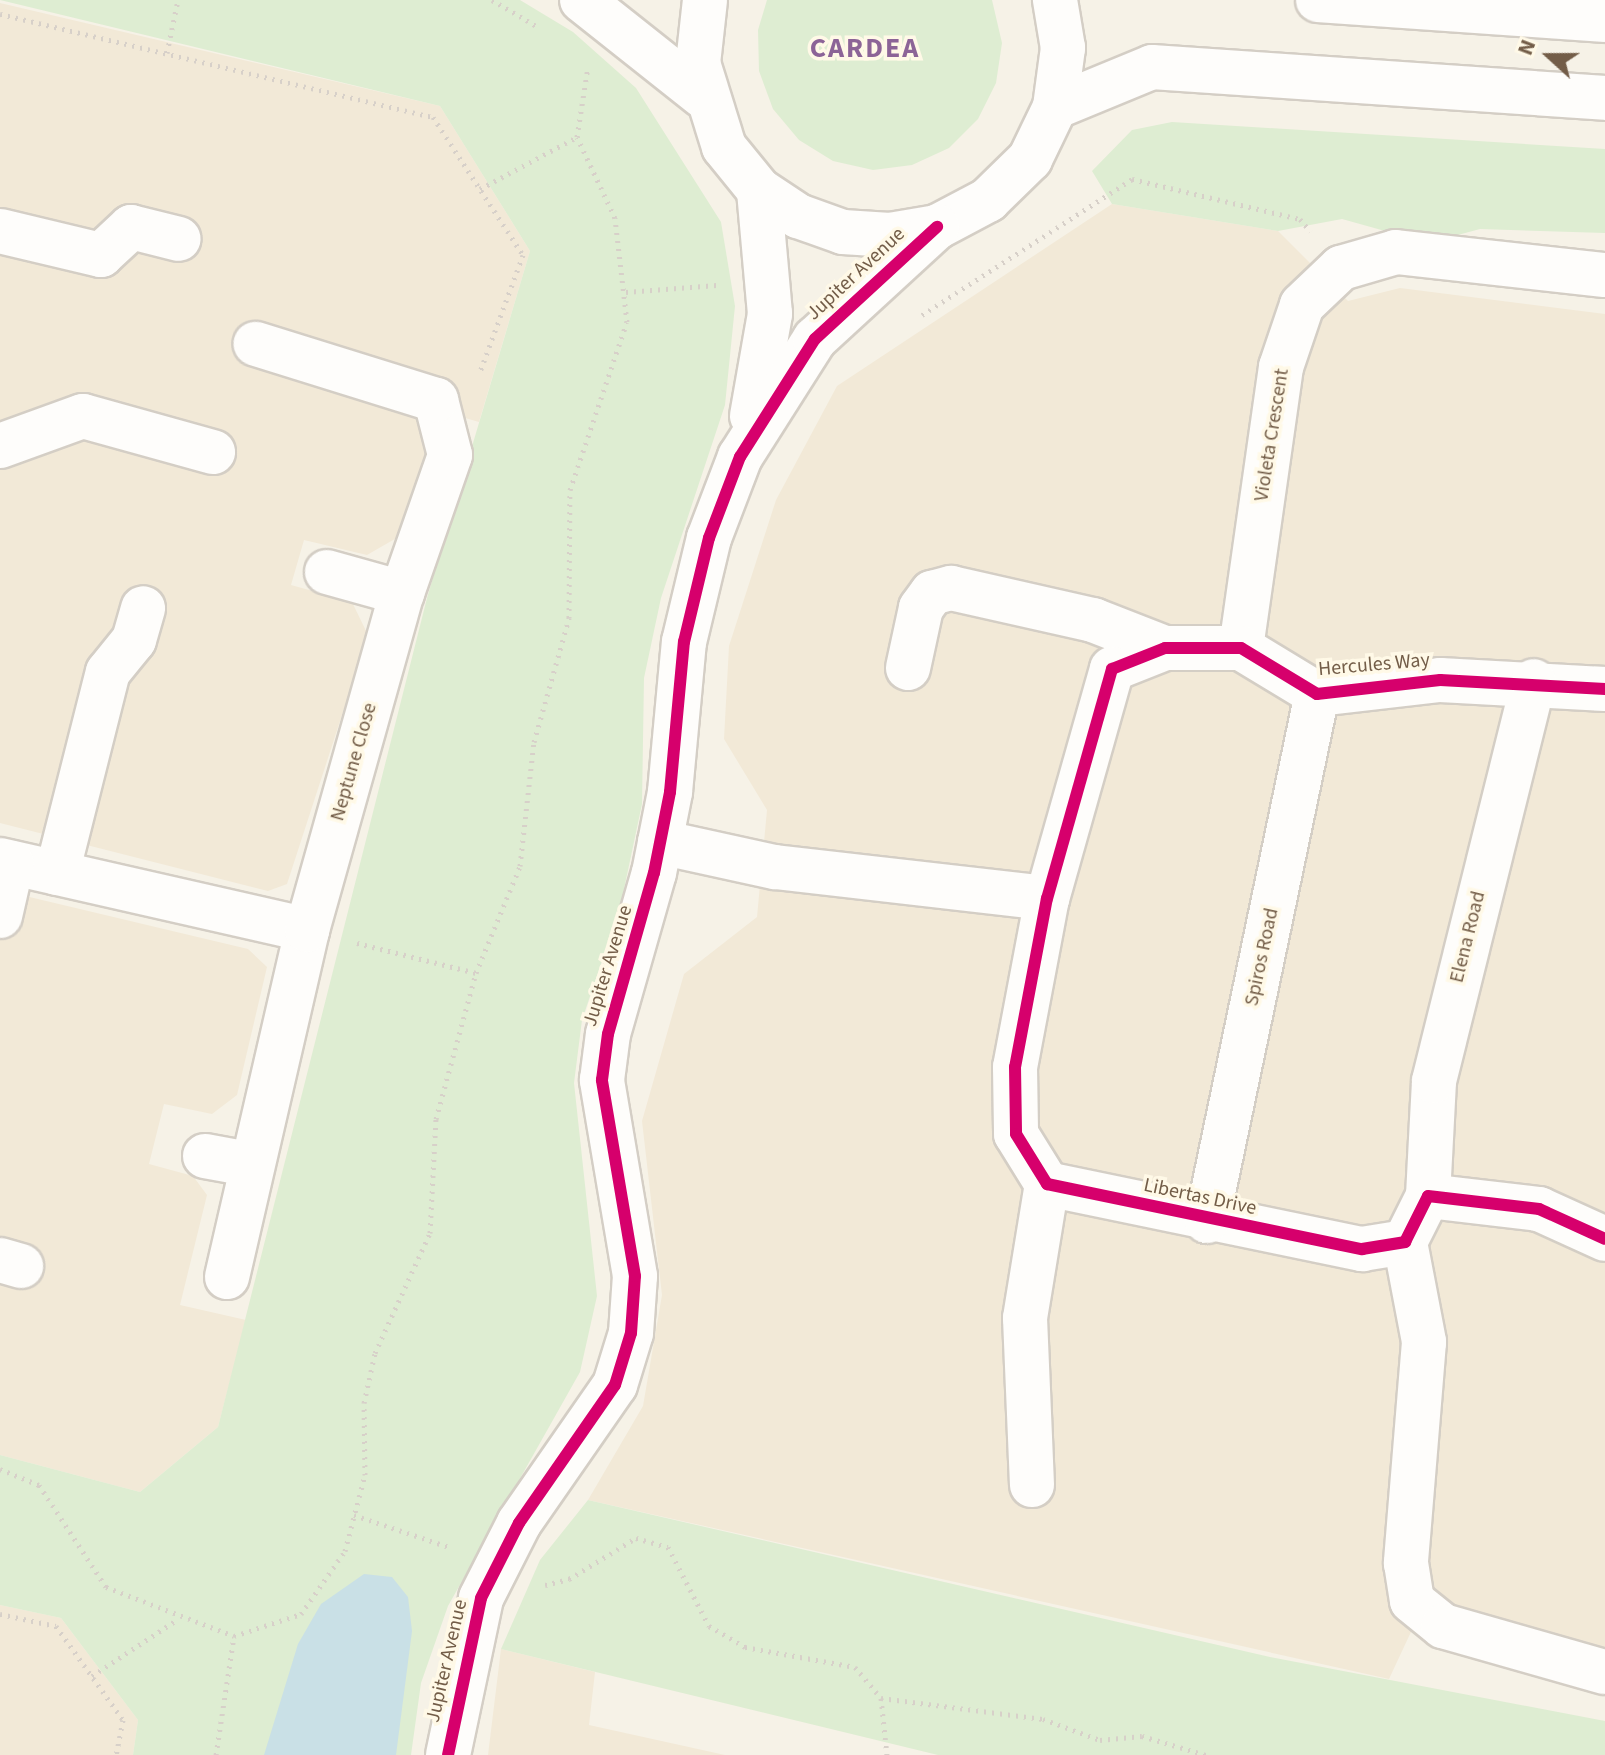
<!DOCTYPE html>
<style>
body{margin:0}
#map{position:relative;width:1605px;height:1755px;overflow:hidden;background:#f6f2e7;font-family:"Source Sans 3",sans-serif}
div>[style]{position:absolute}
.residential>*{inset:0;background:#f2e9d7}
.green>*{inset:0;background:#deedd2}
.water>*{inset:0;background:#c9e0e6}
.path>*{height:5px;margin-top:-2.5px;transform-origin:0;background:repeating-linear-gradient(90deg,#d7d0c9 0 2px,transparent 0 8px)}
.roads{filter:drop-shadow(2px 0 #d4cec5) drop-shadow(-2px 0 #d4cec5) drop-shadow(0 2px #d4cec5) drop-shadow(0 -2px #d4cec5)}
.minor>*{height:44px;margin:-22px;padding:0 22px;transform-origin:22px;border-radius:22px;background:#fefdfb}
.cycleway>*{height:12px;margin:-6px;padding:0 6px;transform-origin:6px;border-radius:6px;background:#d6006c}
span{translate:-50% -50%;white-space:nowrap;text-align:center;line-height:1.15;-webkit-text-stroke:7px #fff9e7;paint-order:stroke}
.street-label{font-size:20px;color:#735d48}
.district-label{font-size:28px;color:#8c6497;font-weight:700;letter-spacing:2px}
.north{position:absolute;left:1509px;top:16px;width:80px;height:80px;-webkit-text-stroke:6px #fff9e7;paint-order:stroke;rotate:291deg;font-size:22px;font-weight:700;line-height:32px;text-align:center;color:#735d48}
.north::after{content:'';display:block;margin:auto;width:28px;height:36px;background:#735d48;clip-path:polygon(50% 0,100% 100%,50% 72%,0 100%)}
</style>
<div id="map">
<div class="residential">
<div style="clip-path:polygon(0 3px,440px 106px,530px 251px,479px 422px,441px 411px,400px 536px,367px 555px,304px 540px,291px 585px,352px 602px,368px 635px,287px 884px,268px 891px,0 823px)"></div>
<div style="clip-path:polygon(1112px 204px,1278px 231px,1348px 301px,1400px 288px,1605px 314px,1605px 1659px,1417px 1619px,1389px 1679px,588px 1500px,643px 1406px,662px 1295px,642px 1121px,684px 974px,757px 917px,767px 810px,724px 739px,729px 646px,776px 500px,837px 386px)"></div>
<div style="clip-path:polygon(0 890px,248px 949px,267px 967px,237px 1095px,212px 1114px,164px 1104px,149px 1164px,193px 1176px,207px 1195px,180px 1305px,246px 1320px,218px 1427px,140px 1492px,0 1455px)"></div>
<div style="clip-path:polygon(0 1605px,61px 1618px,138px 1720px,133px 1755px,0 1755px)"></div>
<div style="clip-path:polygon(501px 1649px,595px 1672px,589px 1725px,725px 1755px,488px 1755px)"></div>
</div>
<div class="green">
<div style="clip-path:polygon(0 0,520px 0,573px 32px,636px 88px,721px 222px,735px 306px,725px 405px,661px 598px,644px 678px,642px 804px,620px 908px,582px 1020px,574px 1083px,597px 1296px,580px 1372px,448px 1606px,421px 1683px,411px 1755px,133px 1755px,138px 1720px,61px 1618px,0 1605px,0 1455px,140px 1492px,218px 1427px,427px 598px,530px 251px,440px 106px)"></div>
<div style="clip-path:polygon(767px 0,992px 0,1002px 43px,996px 83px,978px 119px,949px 148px,912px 165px,873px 170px,833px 161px,799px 140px,773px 109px,759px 71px,758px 30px)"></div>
<div style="clip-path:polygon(1172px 122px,1605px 149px,1605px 233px,1480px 229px,1428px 243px,1342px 219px,1278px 231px,1112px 204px,1092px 171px,1132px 130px)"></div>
<div style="clip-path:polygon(588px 1500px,1270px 1657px,1605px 1721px,1605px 1755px,938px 1755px,501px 1649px,540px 1560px)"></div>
</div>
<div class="water">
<div style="clip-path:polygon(364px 1574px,392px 1577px,408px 1597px,412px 1631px,396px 1755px,264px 1755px,298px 1644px,321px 1604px)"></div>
</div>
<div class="path">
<div style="left:492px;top:0;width:53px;rotate:30.4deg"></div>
<div style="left:0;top:14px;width:445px;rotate:13.4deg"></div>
<div style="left:433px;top:117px;width:165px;rotate:56.9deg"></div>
<div style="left:523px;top:255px;width:125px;rotate:110.2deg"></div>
<div style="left:167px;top:53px;width:54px;rotate:-78.3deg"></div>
<div style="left:480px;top:189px;width:110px;rotate:-28.2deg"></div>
<div style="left:626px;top:292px;width:91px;rotate:-4.4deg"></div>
<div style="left:922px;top:315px;width:250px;rotate:-32.9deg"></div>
<div style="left:1132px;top:179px;width:173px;rotate:13.4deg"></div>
<div style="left:1300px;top:219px;width:16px;rotate:50deg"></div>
<div style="left:357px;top:943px;width:123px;rotate:14.1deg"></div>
<div style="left:0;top:1469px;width:42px;rotate:22.3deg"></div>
<div style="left:39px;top:1485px;width:122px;rotate:56.7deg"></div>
<div style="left:106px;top:1587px;width:137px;rotate:20.9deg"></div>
<div style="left:234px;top:1636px;width:71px;rotate:-18.2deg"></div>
<div style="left:301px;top:1614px;width:77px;rotate:-55.1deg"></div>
<div style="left:345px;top:1551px;width:79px;rotate:-75.3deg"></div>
<div style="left:365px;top:1475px;width:72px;rotate:-90.8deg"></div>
<div style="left:364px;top:1403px;width:51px;rotate:-77.6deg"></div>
<div style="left:375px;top:1353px;width:132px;rotate:-65.4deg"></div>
<div style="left:430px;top:1233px;width:114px;rotate:-87deg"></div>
<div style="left:436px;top:1119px;width:151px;rotate:-74.7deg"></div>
<div style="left:476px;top:973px;width:116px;rotate:-67.6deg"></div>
<div style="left:520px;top:866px;width:125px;rotate:-83.6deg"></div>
<div style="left:534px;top:742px;width:129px;rotate:-74.2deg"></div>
<div style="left:569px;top:618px;width:128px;rotate:-89.6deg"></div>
<div style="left:570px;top:490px;width:177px;rotate:-71.3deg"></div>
<div style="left:627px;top:322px;width:105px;rotate:-96.6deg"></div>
<div style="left:615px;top:218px;width:89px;rotate:-115.1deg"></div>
<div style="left:577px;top:137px;width:71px;rotate:-81.1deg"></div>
<div style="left:354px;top:1515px;width:103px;rotate:18.6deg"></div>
<div style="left:545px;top:1585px;width:25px;rotate:-14deg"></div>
<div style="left:569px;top:1579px;width:79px;rotate:-31.5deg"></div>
<div style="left:636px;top:1538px;width:33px;rotate:16deg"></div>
<div style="left:668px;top:1547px;width:89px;rotate:62.6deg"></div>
<div style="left:709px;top:1626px;width:42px;rotate:30.3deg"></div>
<div style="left:745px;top:1647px;width:112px;rotate:10.3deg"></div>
<div style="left:855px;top:1667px;width:40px;rotate:50deg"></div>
<div style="left:881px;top:1698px;width:163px;rotate:7.4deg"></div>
<div style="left:1043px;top:1719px;width:61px;rotate:20.2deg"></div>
<div style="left:1100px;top:1740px;width:42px;rotate:-5.4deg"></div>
<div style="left:1142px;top:1736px;width:67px;rotate:16.5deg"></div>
<div style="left:0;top:1614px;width:57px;rotate:12.1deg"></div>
<div style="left:56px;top:1626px;width:115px;rotate:54.5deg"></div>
<div style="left:123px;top:1720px;width:36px;rotate:101deg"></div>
<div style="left:92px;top:1676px;width:103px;rotate:-33.5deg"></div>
<div style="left:881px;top:1698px;width:57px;rotate:84deg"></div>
<div style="left:216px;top:1755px;width:120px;rotate:-81.4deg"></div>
</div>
<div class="roads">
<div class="minor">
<div style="left:582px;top:0;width:154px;rotate:38.4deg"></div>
<div style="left:705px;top:0;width:63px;rotate:96.3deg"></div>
<div style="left:698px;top:63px;width:88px;rotate:72.8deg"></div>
<div style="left:724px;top:147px;width:55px;rotate:50.9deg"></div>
<div style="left:759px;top:190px;width:47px;rotate:33.7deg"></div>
<div style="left:798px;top:216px;width:48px;rotate:19.6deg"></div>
<div style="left:843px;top:232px;width:47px;rotate:3.7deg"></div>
<div style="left:890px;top:235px;width:48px;rotate:-9.7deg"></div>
<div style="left:937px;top:227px;width:58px;rotate:-27.9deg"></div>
<div style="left:988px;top:200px;width:59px;rotate:-44.3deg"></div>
<div style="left:1030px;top:159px;width:58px;rotate:-64.3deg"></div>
<div style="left:1055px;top:107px;width:60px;rotate:-82.3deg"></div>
<div style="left:1063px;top:48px;width:49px;rotate:-99.5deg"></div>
<div style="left:1318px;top:0;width:288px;rotate:4deg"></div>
<div style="left:1055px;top:107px;width:105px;rotate:-22.4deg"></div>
<div style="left:1152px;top:67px;width:454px;rotate:3.9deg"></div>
<div style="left:0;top:231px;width:104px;rotate:13.4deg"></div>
<div style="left:101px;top:255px;width:41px;rotate:-43deg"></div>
<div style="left:131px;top:227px;width:49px;rotate:14deg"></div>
<div style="left:752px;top:416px;width:104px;rotate:-80deg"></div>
<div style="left:770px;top:314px;width:124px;rotate:-95.1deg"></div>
<div style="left:0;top:446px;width:88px;rotate:-19.9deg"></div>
<div style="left:83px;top:416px;width:135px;rotate:15.5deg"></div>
<div style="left:327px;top:572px;width:78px;rotate:15.6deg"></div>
<div style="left:1241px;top:648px;width:284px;rotate:-81.9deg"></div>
<div style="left:1281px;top:367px;width:65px;rotate:-71.3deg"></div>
<div style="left:1302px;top:305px;width:54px;rotate:-43.5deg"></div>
<div style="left:1341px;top:268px;width:57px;rotate:-16.2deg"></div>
<div style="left:1396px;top:252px;width:210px;rotate:6.3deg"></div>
<div style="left:908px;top:668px;width:61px;rotate:-77.8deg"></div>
<div style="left:921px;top:608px;width:19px;rotate:-54deg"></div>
<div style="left:932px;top:593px;width:20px;rotate:-15deg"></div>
<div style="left:951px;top:588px;width:146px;rotate:12.7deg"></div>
<div style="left:1093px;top:620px;width:77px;rotate:21.3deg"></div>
<div style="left:1605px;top:689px;width:165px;rotate:-176.9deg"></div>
<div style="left:1440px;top:680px;width:124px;rotate:173.5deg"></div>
<div style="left:1317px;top:694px;width:89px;rotate:-148.8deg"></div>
<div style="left:1241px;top:648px;width:76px;rotate:180deg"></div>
<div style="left:1165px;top:648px;width:57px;rotate:158.4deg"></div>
<div style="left:1112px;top:669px;width:238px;rotate:105.8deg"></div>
<div style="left:1047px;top:898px;width:172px;rotate:100.7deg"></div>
<div style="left:1015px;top:1067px;width:67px;rotate:89.1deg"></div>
<div style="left:1016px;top:1134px;width:59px;rotate:58.2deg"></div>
<div style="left:1047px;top:1184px;width:322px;rotate:11.7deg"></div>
<div style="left:1362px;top:1249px;width:44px;rotate:-9.2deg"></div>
<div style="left:1405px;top:1242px;width:51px;rotate:-63.4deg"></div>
<div style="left:1428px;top:1196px;width:112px;rotate:6.7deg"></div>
<div style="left:1539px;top:1209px;width:72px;rotate:24.4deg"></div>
<div style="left:660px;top:842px;width:118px;rotate:12.3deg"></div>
<div style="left:775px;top:867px;width:274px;rotate:6.5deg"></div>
<div style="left:0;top:860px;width:315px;rotate:12.8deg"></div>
<div style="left:57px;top:873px;width:207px;rotate:-75.8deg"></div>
<div style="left:108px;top:672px;width:41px;rotate:-50.9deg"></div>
<div style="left:134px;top:640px;width:33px;rotate:-74deg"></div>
<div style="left:0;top:916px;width:54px;rotate:-77.2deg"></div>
<div style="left:205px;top:1156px;width:45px;rotate:10.3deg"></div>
<div style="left:1428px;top:1196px;width:115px;rotate:-87deg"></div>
<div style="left:1434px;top:1081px;width:412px;rotate:-76deg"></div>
<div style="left:1207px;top:1221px;width:538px;rotate:-78.21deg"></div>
<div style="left:1405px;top:1242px;width:102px;rotate:79.2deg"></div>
<div style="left:1424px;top:1342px;width:222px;rotate:94.7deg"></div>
<div style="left:1406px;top:1563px;width:38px;rotate:81deg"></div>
<div style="left:1412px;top:1601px;width:40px;rotate:39deg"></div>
<div style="left:1443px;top:1626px;width:168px;rotate:15.9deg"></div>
<div style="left:0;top:1260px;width:22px;rotate:16deg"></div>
<div style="left:227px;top:1277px;width:356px;rotate:-77deg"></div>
<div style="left:307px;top:930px;width:350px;rotate:-74.3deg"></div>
<div style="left:402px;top:593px;width:146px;rotate:-70.8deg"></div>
<div style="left:450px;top:455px;width:57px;rotate:-104.3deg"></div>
<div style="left:436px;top:400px;width:189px;rotate:-162.7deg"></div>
<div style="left:1032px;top:1485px;width:167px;rotate:-92.4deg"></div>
<div style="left:1025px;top:1318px;width:136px;rotate:-80.7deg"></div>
<div style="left:448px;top:1755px;width:160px;rotate:-78.1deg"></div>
<div style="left:481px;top:1598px;width:84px;rotate:-63.1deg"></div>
<div style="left:519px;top:1523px;width:168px;rotate:-55.2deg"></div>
<div style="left:615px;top:1385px;width:54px;rotate:-72.9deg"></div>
<div style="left:631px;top:1333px;width:57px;rotate:-86deg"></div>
<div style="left:635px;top:1276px;width:199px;rotate:-99.6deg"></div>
<div style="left:602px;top:1080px;width:46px;rotate:-82.6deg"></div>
<div style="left:608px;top:1034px;width:167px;rotate:-74.1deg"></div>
<div style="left:654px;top:873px;width:83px;rotate:-78.8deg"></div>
<div style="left:670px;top:792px;width:151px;rotate:-84.7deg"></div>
<div style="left:684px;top:642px;width:107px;rotate:-76.5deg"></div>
<div style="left:709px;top:538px;width:87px;rotate:-69.1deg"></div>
<div style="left:740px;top:457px;width:140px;rotate:-57.6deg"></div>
<div style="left:815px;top:339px;width:166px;rotate:-42.6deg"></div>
</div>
</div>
<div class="cycleway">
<div style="left:1605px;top:689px;width:165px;rotate:-176.9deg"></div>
<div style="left:1440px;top:680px;width:124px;rotate:173.5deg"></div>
<div style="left:1317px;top:694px;width:89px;rotate:-148.8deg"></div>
<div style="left:1241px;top:648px;width:76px;rotate:180deg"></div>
<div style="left:1165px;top:648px;width:57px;rotate:158.4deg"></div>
<div style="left:1112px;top:669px;width:238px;rotate:105.8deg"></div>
<div style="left:1047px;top:898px;width:172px;rotate:100.7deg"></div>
<div style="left:1015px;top:1067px;width:67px;rotate:89.1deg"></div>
<div style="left:1016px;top:1134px;width:59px;rotate:58.2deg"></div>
<div style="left:1047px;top:1184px;width:322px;rotate:11.7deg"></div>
<div style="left:1362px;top:1249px;width:44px;rotate:-9.2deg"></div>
<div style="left:1405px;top:1242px;width:51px;rotate:-63.4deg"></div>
<div style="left:1428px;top:1196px;width:112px;rotate:6.7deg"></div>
<div style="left:1539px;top:1209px;width:72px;rotate:24.4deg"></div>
<div style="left:448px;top:1755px;width:160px;rotate:-78.1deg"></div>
<div style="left:481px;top:1598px;width:84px;rotate:-63.1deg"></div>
<div style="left:519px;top:1523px;width:168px;rotate:-55.2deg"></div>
<div style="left:615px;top:1385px;width:54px;rotate:-72.9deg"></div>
<div style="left:631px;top:1333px;width:57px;rotate:-86deg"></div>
<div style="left:635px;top:1276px;width:199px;rotate:-99.6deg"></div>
<div style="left:602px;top:1080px;width:46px;rotate:-82.6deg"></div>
<div style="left:608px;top:1034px;width:167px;rotate:-74.1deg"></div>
<div style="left:654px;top:873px;width:83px;rotate:-78.8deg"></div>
<div style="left:670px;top:792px;width:151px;rotate:-84.7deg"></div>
<div style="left:684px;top:642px;width:107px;rotate:-76.5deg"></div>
<div style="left:709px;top:538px;width:87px;rotate:-69.1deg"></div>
<div style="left:740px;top:457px;width:140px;rotate:-57.6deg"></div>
<div style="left:815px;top:339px;width:166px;rotate:-42.6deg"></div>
</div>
<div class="street-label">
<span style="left:856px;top:274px;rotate:-43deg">Jupiter Avenue</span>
<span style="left:1272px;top:435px;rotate:-81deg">Violeta Crescent</span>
<span style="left:1374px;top:665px;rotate:-5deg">Hercules Way</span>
<span style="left:354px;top:762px;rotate:-74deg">Neptune Close</span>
<span style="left:1468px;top:937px;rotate:-76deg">Elena Road</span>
<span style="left:1262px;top:957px;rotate:-78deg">Spiros Road</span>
<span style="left:608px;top:966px;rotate:-73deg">Jupiter Avenue</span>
<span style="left:1200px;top:1197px;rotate:12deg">Libertas Drive</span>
<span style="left:447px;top:1661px;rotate:-77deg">Jupiter Avenue</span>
</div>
<div class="district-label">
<span style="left:865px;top:48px">CARDEA</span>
</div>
<div class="north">N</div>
</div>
